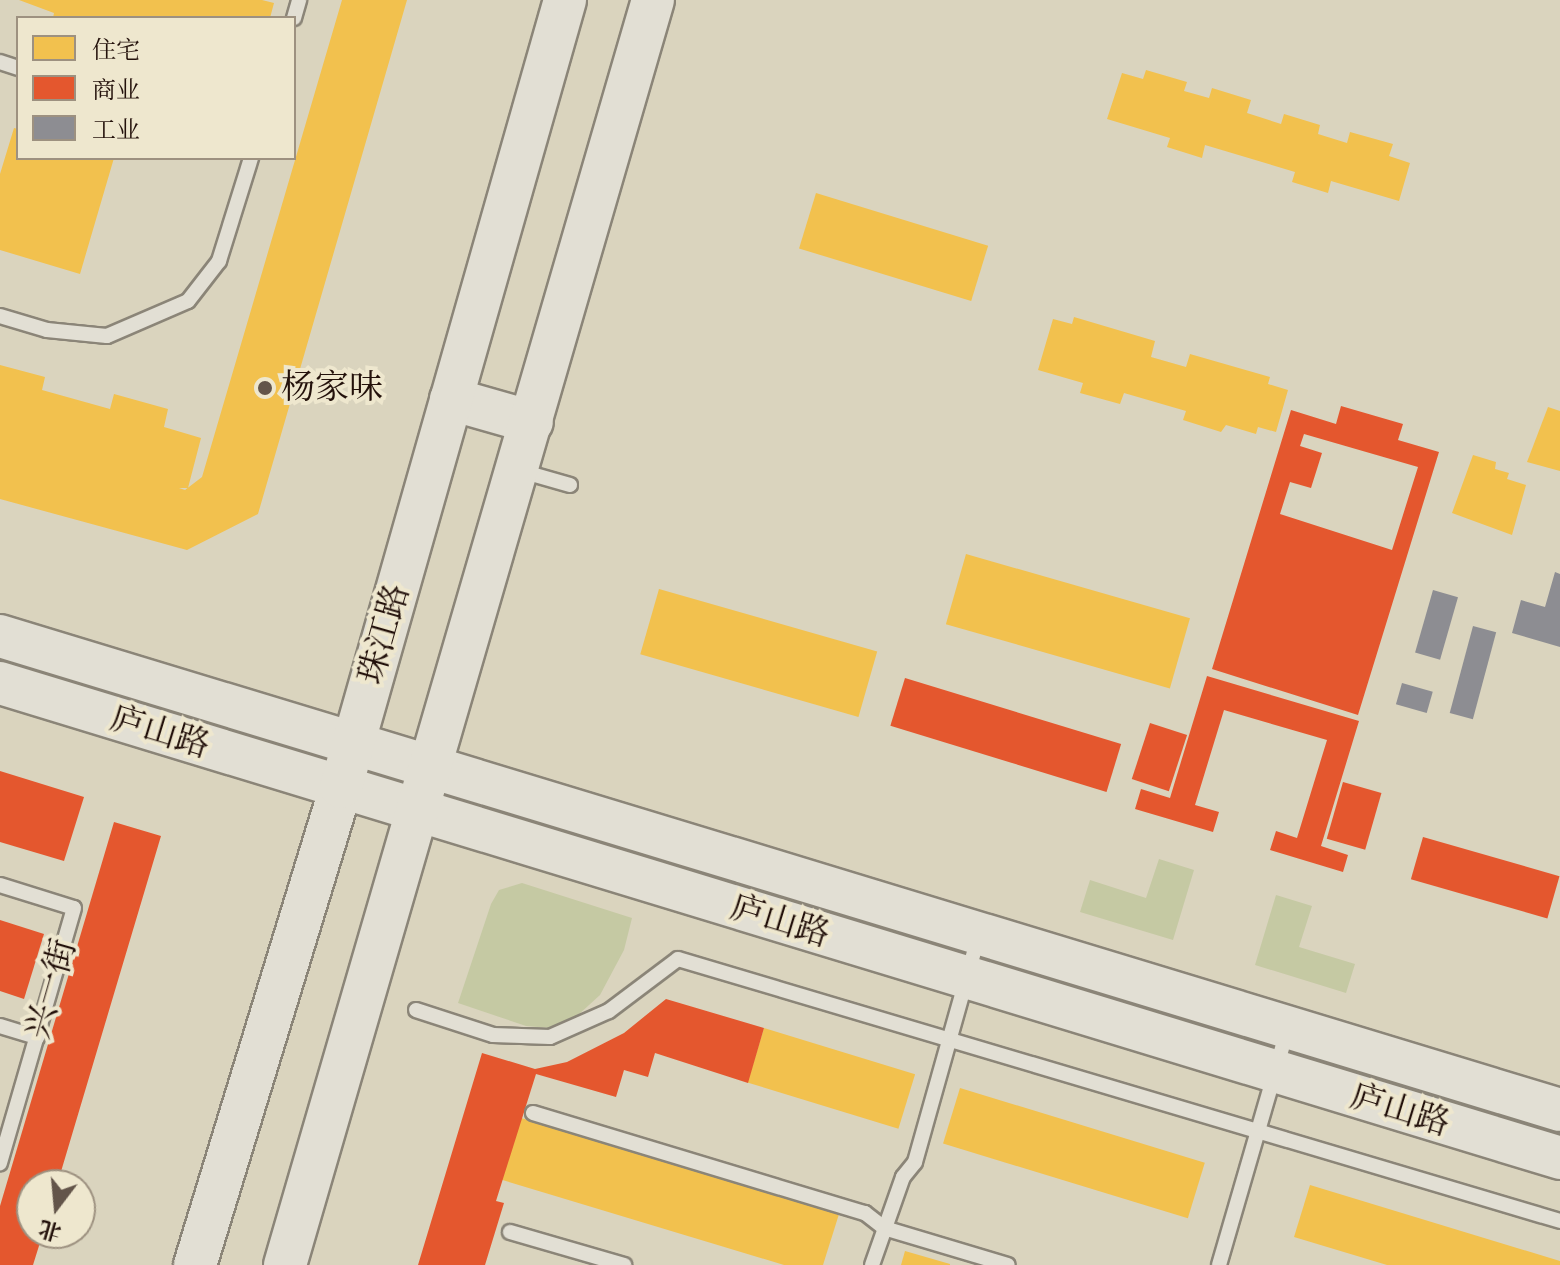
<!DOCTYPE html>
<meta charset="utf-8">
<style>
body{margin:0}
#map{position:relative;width:1560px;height:1265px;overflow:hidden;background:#dad4be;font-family:Cardo,"Noto Serif SC",serif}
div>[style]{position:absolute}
.green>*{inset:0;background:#c5c9a3}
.homes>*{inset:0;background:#f2c14e;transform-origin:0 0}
.shops>*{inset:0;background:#e4572e;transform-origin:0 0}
.industry>*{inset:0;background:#8d8d92;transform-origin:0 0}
.roads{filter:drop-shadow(2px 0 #8b8578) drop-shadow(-2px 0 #8b8578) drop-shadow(0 2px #8b8578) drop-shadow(0 -2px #8b8578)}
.lane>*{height:14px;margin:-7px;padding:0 7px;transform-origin:7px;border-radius:7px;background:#e2dfd4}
.secondary>*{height:42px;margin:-21px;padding:0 21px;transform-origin:21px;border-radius:21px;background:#e2dfd4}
.dots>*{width:22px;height:22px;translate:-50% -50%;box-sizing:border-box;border:4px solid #eee7ce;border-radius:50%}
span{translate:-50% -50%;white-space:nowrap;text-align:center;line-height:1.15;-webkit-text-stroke:8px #eee7ce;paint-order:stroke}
.poi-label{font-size:34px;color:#23110b}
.left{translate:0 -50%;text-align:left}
.street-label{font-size:34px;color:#23110b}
.legend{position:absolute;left:16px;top:16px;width:280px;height:144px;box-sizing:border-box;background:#eee7ce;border:2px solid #9d9180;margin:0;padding:10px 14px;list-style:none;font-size:24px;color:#23110b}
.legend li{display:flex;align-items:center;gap:16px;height:40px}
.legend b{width:40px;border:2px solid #9d9180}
.north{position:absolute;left:16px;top:1169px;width:80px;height:80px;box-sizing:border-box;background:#eee7ce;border:2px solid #9d9180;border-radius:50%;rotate:196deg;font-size:22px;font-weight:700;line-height:32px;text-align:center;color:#23110b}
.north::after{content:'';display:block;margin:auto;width:28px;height:36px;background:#63554a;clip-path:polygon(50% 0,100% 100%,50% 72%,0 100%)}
</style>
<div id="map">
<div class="green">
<div style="clip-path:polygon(1159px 859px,1194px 870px,1173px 940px,1080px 912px,1090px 880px,1146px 898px)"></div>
<div style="clip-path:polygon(522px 883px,632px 918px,624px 950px,600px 995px,577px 1016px,549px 1028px,526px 1026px,458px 1003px,491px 904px,499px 890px)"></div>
<div style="clip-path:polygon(1276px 895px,1312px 906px,1299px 947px,1355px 964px,1346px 993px,1255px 965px)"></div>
</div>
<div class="homes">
<div style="clip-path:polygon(19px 0,262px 0,274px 3px,270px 18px,53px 18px,54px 13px)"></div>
<div style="clip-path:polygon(342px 0,407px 0,258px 514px,187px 550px,0 499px,0 365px,45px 377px,42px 390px,110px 409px,114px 394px,168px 409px,164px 427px,201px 438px,188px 488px,179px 488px,185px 490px,202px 477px)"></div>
<div style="clip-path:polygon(1146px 70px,1187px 82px,1184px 91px,1209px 98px,1212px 88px,1251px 100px,1247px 113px,1281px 124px,1284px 114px,1320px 125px,1318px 134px,1347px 143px,1350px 132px,1393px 144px,1389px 156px,1410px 163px,1399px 201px,1331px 181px,1328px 193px,1292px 182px,1295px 172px,1205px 145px,1202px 158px,1167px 147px,1170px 138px,1107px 119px,1122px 73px,1143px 79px)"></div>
<div style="clip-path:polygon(14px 128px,18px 129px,18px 158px,114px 158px,80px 274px,0 250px,0 174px)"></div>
<div style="left:816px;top:193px;width:180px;height:58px;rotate:17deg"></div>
<div style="clip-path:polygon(1074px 317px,1155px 341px,1151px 357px,1186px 367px,1190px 354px,1270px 377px,1268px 384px,1288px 390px,1276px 432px,1258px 427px,1256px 434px,1226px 425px,1221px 432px,1183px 420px,1186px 411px,1124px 393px,1120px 404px,1080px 393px,1083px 383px,1038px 370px,1053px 319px,1072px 324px)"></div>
<div style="clip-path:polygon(1548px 407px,1560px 411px,1560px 471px,1527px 462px)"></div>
<div style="clip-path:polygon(1473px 455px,1496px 462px,1495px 469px,1509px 473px,1507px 479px,1526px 485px,1512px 535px,1452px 513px)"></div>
<div style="left:966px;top:554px;width:233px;height:73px;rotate:16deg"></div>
<div style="left:659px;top:589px;width:227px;height:68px;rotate:16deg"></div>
<div style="left:764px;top:1028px;width:158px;height:57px;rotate:17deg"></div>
<div style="left:960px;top:1088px;width:256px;height:58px;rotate:17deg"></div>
<div style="clip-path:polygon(485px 1107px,839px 1214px,823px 1265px,784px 1265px,466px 1169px)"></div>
<div style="clip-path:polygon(1310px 1185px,1560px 1261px,1560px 1265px,1387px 1265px,1294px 1237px)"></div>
<div style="clip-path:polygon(905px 1251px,950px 1264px,950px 1265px,901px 1265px)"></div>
</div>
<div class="shops">
<div style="clip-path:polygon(evenodd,1341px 406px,1403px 424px,1398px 440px,1439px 452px,1358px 715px,1212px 669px,1291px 410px,1336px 424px,1341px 406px,1304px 434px,1418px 467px,1392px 550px,1280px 514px,1290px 482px,1311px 488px,1322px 453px,1300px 446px,1304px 434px)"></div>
<div style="clip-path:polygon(1207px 676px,1359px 721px,1321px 846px,1348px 855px,1343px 872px,1270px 850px,1276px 831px,1297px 838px,1327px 740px,1224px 710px,1195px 805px,1219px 812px,1213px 832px,1135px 809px,1141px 789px,1170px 798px)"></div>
<div style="left:905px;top:678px;width:226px;height:50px;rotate:17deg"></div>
<div style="left:1150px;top:723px;width:39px;height:59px;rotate:18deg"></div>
<div style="clip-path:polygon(0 771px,84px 797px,64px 861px,0 842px)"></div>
<div style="left:1343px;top:782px;width:40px;height:59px;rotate:16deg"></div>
<div style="clip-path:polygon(114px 822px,161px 836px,57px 1185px,32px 1185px,32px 1233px,43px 1233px,33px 1265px,0 1265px,0 1206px)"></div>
<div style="left:1423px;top:837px;width:142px;height:44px;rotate:16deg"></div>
<div style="clip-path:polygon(0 920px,44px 934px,24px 999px,0 991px)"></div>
<div style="clip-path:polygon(666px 999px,764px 1028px,748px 1083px,655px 1053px,648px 1077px,624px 1070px,616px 1097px,536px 1074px,496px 1201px,504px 1203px,485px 1265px,418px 1265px,482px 1053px,535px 1069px,567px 1062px,624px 1033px)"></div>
</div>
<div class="industry">
<div style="clip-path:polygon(1555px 572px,1560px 574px,1560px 647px,1512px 633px,1521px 600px,1545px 607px)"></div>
<div style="left:1433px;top:590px;width:26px;height:65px;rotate:16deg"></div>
<div style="left:1473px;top:626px;width:24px;height:90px;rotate:15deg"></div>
<div style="left:1402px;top:683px;width:32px;height:22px;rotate:16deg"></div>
</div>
<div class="roads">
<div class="lane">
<div style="left:294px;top:18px;width:19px;rotate:-74deg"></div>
<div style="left:0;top:62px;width:19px;rotate:18deg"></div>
<div style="left:0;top:316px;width:49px;rotate:16.6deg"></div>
<div style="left:47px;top:330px;width:60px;rotate:5.7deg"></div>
<div style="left:107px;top:336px;width:88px;rotate:-23.4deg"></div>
<div style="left:188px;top:301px;width:51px;rotate:-52.2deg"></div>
<div style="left:219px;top:261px;width:108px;rotate:-72.7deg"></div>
<div style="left:521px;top:471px;width:51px;rotate:15.9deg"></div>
<div style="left:0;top:885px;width:77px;rotate:17.3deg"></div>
<div style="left:74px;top:908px;width:266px;rotate:106.2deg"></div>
<div style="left:416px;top:1010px;width:81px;rotate:18deg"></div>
<div style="left:493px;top:1035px;width:57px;rotate:2deg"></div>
<div style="left:550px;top:1037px;width:64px;rotate:-23.8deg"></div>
<div style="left:609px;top:1011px;width:86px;rotate:-37deg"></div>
<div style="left:678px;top:959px;width:920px;rotate:16.54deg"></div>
<div style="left:0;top:1026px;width:39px;rotate:17deg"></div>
<div style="left:533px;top:1113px;width:347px;rotate:16.8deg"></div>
<div style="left:865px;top:1213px;width:24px;rotate:38deg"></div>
<div style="left:884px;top:1228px;width:129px;rotate:16.6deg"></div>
<div style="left:510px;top:1232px;width:119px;rotate:16.1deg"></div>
<div style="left:872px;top:1265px;width:93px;rotate:-70.6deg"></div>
<div style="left:903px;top:1177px;width:19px;rotate:-51deg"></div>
<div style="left:915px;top:1162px;width:233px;rotate:-74.3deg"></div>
<div style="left:1219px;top:1265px;width:244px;rotate:-73.8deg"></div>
</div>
<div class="secondary">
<div style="left:451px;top:399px;width:84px;rotate:15.9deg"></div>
<div style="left:0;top:636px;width:1630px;rotate:16.9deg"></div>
<div style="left:0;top:683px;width:1631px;rotate:16.93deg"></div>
<div style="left:195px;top:1265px;width:500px;rotate:-73deg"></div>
<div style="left:341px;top:787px;width:818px;rotate:-74.11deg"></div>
<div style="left:285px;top:1265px;width:1317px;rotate:-73.78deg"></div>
</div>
</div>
<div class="dots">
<div style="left:265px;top:388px;background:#63554a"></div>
</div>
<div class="poi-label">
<span class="left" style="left:281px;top:388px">杨家味</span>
</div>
<div class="street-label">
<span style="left:384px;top:634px;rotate:-74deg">珠江路</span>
<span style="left:160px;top:732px;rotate:17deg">庐山路</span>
<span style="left:780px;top:921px;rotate:17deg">庐山路</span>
<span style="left:51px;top:989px;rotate:-74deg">兴一街</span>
<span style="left:1400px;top:1110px;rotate:17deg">庐山路</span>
</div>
<ul class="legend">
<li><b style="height:22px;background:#f2c14e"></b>住宅</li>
<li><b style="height:22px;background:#e4572e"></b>商业</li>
<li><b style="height:22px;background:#8d8d92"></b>工业</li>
</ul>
<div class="north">北</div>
</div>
